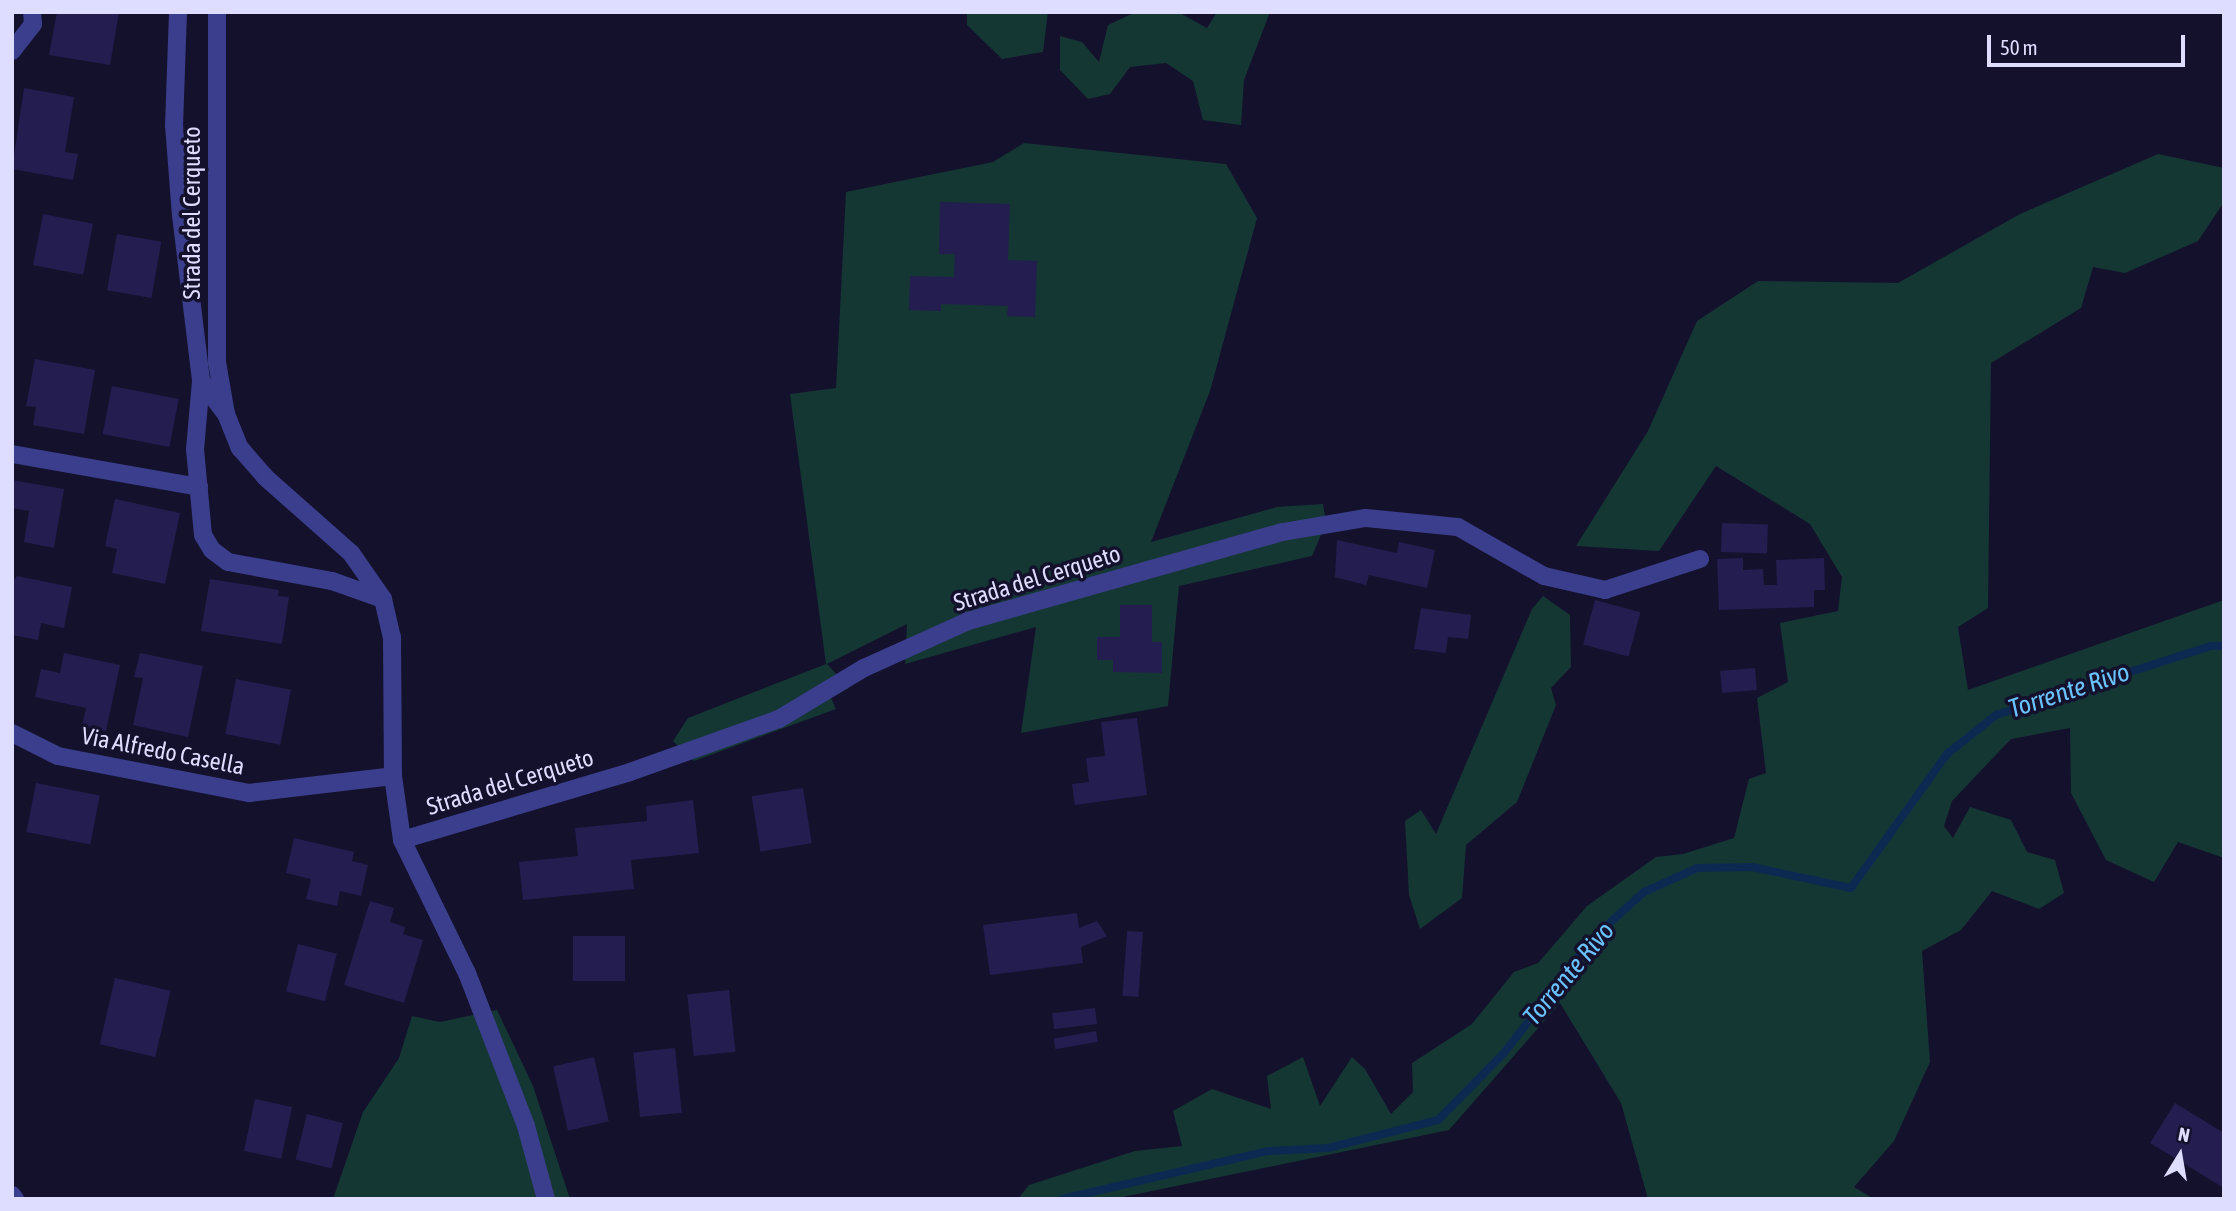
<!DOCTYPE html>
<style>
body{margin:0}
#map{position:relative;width:2236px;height:1211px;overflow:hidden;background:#14112d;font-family:"Asap Condensed",sans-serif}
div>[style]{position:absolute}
.green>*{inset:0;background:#143734}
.stream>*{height:8px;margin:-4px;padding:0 4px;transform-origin:4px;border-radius:4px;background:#0c2a51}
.building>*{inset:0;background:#241d4f;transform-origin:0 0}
.minor>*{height:18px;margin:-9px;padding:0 9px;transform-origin:9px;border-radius:9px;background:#3b3e8d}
span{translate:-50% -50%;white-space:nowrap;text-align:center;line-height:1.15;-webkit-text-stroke:7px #14112d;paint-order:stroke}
.street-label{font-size:24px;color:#dfddff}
.water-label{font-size:26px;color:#6bc4ff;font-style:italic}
.frame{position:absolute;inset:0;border:14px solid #dfddff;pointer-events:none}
.north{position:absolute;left:2145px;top:1120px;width:70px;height:70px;-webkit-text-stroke:5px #14112d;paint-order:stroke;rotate:11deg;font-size:19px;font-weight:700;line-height:28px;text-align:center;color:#dfddff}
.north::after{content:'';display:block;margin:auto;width:24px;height:32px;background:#dfddff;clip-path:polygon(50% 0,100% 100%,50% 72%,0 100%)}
.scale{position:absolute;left:1987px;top:35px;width:198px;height:32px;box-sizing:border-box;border:4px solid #dfddff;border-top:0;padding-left:9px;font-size:21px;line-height:24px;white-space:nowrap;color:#dfddff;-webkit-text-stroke:5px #14112d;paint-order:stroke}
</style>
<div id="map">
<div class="green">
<div style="clip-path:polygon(967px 12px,1048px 12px,1043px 52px,1002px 59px,967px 25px)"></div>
<div style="clip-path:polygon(1136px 12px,1178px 12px,1207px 28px,1217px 12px,1270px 12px,1244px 80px,1241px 125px,1203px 120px,1193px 81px,1166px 63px,1130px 67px,1110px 94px,1088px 99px,1060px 70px,1060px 36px,1082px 42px,1099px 62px,1108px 25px)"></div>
<div style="clip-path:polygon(1024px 143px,1226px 164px,1257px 218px,1210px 391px,1151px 542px,1277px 507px,1323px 504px,1326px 523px,1312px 556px,1179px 586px,1168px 706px,1021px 733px,1036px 627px,905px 664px,907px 624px,827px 664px,849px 688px,831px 698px,836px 709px,694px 761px,673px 741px,688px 718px,826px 664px,790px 394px,836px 388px,846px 192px,993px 162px)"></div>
<div style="clip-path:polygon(2158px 154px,2224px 168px,2224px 202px,2198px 241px,2125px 273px,2093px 267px,2081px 308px,1991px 363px,1988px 608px,1958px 627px,1968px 690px,2224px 600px,2224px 858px,2178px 842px,2154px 882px,2106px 860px,2071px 793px,2070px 728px,2011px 739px,1952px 801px,1944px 826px,1953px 838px,1970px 807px,2011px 820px,2027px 852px,2055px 860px,2064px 893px,2039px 909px,1992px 891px,1961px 930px,1922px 951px,1930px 1062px,1894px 1141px,1854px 1187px,1874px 1199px,1648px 1199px,1621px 1103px,1560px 1003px,1449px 1130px,1113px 1199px,1018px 1199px,1029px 1185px,1135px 1151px,1182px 1146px,1173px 1111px,1212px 1089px,1271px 1109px,1267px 1076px,1303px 1057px,1320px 1106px,1352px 1057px,1365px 1069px,1391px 1114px,1413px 1092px,1412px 1063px,1472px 1024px,1514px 972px,1538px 963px,1587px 906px,1656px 857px,1683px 854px,1734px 838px,1749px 779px,1766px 773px,1757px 698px,1788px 682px,1780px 623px,1838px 611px,1842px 577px,1810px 524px,1716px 466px,1659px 551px,1576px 546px,1648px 431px,1697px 321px,1758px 281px,1898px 283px,2020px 214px)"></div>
<div style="clip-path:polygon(1543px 596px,1570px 615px,1571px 667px,1551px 688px,1556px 705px,1517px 802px,1466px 845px,1462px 898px,1420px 929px,1409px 895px,1405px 821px,1421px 810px,1436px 834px,1532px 609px)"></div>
<div style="clip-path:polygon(497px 1010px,533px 1086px,570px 1199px,333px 1199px,363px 1112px,399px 1058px,412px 1016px,440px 1022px)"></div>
</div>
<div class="stream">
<div style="left:1062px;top:1199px;width:212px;rotate:-13.1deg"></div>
<div style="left:1269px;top:1151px;width:59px;rotate:-2.9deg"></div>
<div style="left:1328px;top:1148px;width:114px;rotate:-14.3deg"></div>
<div style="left:1438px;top:1120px;width:94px;rotate:-45.4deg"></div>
<div style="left:1504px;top:1053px;width:145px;rotate:-52.3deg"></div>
<div style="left:1593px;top:938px;width:69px;rotate:-42deg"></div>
<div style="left:1644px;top:892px;width:58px;rotate:-24.4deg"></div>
<div style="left:1697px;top:868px;width:55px;rotate:-1deg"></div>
<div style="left:1752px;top:867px;width:101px;rotate:12deg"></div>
<div style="left:1851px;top:888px;width:165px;rotate:-54.4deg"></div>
<div style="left:1947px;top:754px;width:63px;rotate:-38.5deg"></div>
<div style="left:1996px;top:715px;width:226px;rotate:-17.8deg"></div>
<div style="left:2211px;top:646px;width:13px"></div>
</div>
<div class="building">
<div style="clip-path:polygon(57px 12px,119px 12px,110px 65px,49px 55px)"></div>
<div style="clip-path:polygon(24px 88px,74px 97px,65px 152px,78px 154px,73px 180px,12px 169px)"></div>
<div style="clip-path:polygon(940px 202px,1010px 204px,1008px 260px,1037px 261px,1035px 317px,1007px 316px,1008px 306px,941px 304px,941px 311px,909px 310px,910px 276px,954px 277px,955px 254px,939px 254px)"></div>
<div style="left:43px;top:214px;width:51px;height:52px;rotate:11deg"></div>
<div style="left:117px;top:234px;width:45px;height:57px;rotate:10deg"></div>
<div style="clip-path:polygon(35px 359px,95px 370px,84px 434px,33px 425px,36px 407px,26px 406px)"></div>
<div style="left:112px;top:386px;width:68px;height:49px;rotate:11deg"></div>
<div style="clip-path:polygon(12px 480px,64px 489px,54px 548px,24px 542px,29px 511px,12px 508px)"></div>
<div style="clip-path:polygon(115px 499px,180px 513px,165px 584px,112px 573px,117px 549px,105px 546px)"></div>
<div style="left:1722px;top:523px;width:46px;height:29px;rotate:2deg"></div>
<div style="clip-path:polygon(1337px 540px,1397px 553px,1399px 542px,1435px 550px,1427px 588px,1369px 575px,1366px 585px,1335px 577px)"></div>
<div style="clip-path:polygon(1743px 558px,1743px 570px,1763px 569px,1764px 585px,1777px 585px,1776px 560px,1824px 558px,1825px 590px,1814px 590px,1814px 607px,1719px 610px,1717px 559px)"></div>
<div style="clip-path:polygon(17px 576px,72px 587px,64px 628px,41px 623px,38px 640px,12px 635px,12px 583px)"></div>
<div style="clip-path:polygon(210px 579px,279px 590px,278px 596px,289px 597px,282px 644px,201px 631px)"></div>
<div style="left:1595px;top:600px;width:47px;height:46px;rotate:15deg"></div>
<div style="clip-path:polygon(1120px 605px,1152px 605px,1152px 642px,1162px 642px,1162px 673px,1113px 672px,1113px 660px,1097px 660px,1097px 637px,1120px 637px)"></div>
<div style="clip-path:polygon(1421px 608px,1471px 615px,1468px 639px,1448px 637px,1446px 653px,1414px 649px)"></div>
<div style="clip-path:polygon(64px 653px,120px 665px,106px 731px,82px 726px,86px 708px,35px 697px,41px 669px,60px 673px)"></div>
<div style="clip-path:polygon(140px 653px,203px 666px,188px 737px,133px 725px,143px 678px,134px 677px)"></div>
<div style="left:1755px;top:668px;width:22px;height:35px;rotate:85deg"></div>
<div style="left:236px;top:679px;width:56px;height:56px;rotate:11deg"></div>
<div style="clip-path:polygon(1137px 718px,1147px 795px,1075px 805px,1072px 784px,1089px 782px,1086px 758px,1105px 756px,1101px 722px)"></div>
<div style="left:36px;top:783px;width:65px;height:50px;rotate:11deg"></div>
<div style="left:803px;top:788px;width:56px;height:52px;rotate:81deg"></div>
<div style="clip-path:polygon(693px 800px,699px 853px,631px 860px,634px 889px,523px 900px,519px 862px,578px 856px,575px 828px,647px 821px,646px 806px)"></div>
<div style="clip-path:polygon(294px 838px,354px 852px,352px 861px,368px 865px,361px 896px,340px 891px,337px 906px,306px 899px,311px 879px,286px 873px)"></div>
<div style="clip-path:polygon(370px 901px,394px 908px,390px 922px,405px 927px,403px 934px,423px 940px,404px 1003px,344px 985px)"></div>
<div style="clip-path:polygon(1077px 913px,1079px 928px,1097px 921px,1107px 936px,1081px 947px,1083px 963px,990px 975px,983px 925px)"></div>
<div style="left:1127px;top:931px;width:16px;height:65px;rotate:4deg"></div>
<div style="left:625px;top:936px;width:45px;height:52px;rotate:90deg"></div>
<div style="left:298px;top:944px;width:40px;height:49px;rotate:14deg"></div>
<div style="left:115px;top:978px;width:57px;height:68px;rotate:13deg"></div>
<div style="left:729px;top:990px;width:62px;height:42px;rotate:84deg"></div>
<div style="left:1095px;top:1008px;width:16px;height:43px;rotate:83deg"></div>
<div style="left:1096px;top:1031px;width:11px;height:43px;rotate:80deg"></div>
<div style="left:675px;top:1048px;width:65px;height:42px;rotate:84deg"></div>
<div style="left:594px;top:1057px;width:66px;height:42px;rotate:77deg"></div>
<div style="left:255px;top:1099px;width:38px;height:53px;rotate:12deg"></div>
<div style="clip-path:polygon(2175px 1103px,2224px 1133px,2224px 1188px,2150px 1143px)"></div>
<div style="left:307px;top:1114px;width:37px;height:47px;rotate:14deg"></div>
</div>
<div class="minor">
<div style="left:178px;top:12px;width:113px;rotate:92deg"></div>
<div style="left:174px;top:125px;width:90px;rotate:85.6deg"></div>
<div style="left:181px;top:215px;width:167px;rotate:83.1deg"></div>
<div style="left:201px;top:381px;width:41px;rotate:52.9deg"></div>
<div style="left:217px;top:12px;width:350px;rotate:90deg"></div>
<div style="left:217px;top:362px;width:53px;rotate:80.2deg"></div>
<div style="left:226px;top:414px;width:37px;rotate:68deg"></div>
<div style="left:240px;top:448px;width:38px;rotate:49deg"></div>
<div style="left:265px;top:477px;width:115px;rotate:41.5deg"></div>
<div style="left:351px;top:553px;width:56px;rotate:55.2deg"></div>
<div style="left:383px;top:599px;width:39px;rotate:77deg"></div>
<div style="left:392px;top:637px;width:139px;rotate:89.6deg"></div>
<div style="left:393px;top:776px;width:65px;rotate:82deg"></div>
<div style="left:402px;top:840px;width:148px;rotate:64deg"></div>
<div style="left:467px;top:973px;width:164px;rotate:68.9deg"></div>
<div style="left:526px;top:1126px;width:76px;rotate:74.7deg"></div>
<div style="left:12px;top:51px;width:34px;rotate:-52deg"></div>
<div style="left:33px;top:24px;width:12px;rotate:-95deg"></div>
<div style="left:201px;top:381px;width:68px;rotate:95deg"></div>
<div style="left:195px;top:449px;width:86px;rotate:84.7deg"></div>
<div style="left:203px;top:535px;width:17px;rotate:59deg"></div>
<div style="left:212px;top:550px;width:20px;rotate:37deg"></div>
<div style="left:228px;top:562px;width:106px;rotate:10.4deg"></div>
<div style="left:332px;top:581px;width:54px;rotate:19.4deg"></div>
<div style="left:12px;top:454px;width:190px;rotate:10deg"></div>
<div style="left:12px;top:733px;width:51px;rotate:26.6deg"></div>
<div style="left:58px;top:756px;width:195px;rotate:11deg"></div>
<div style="left:249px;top:793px;width:145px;rotate:-6.7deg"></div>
<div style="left:402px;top:840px;width:238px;rotate:-16.6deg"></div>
<div style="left:630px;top:772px;width:158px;rotate:-19.6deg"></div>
<div style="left:779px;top:719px;width:99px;rotate:-31deg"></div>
<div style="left:864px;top:668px;width:114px;rotate:-24.3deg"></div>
<div style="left:968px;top:621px;width:327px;rotate:-15.8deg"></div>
<div style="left:1283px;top:532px;width:84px;rotate:-9.6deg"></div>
<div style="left:1366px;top:518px;width:92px;rotate:5.6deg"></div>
<div style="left:1458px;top:527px;width:99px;rotate:29.7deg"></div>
<div style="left:1544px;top:576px;width:63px;rotate:12.9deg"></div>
<div style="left:1605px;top:590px;width:100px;rotate:-18.1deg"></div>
<div style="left:12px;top:1195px;width:5px;rotate:53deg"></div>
</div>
<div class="street-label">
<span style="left:192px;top:213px;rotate:-90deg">Strada del Cerqueto</span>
<span style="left:1037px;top:578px;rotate:-17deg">Strada del Cerqueto</span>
<span style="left:163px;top:751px;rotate:11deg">Via Alfredo Casella</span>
<span style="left:510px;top:782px;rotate:-17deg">Strada del Cerqueto</span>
</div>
<div class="water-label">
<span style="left:2069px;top:691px;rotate:-18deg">Torrente Rivo</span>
<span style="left:1569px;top:974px;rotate:-50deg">Torrente Rivo</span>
</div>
<div class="frame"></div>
<div class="north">N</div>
<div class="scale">50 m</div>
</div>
